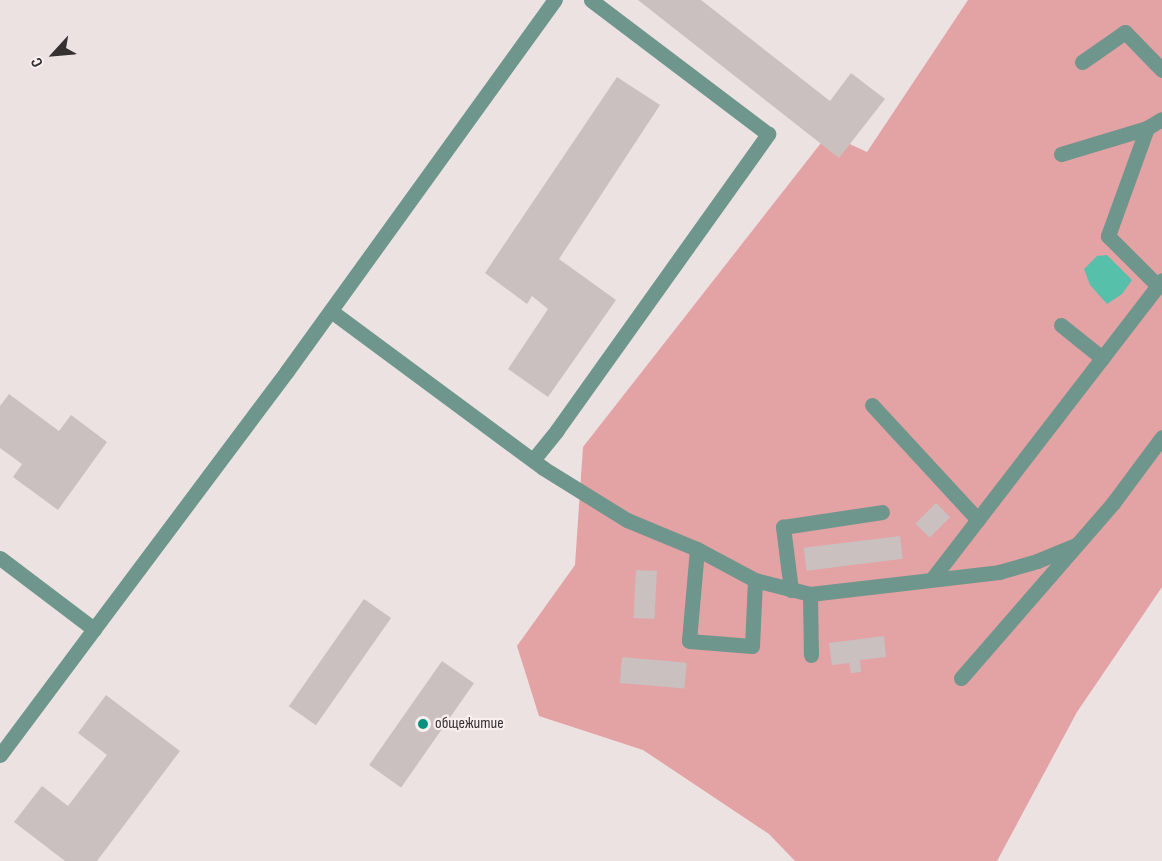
<!DOCTYPE html>
<meta charset="utf-8">
<style>
body{margin:0}
#map{position:relative;width:1162px;height:861px;overflow:hidden;background:#ece2e2;font-family:"Sofia Sans Condensed",sans-serif}
div>[style]{position:absolute}
.green>*{inset:0;background:#e3a2a4}
.water>*{inset:0;background:#56c0ab}
.building>*{inset:0;background:#cac0c0;transform-origin:0 0}
.minor>*{height:15px;margin:-7.5px;padding:0 7.5px;transform-origin:7.5px;border-radius:7.5px;background:#6e968d}
.dots>*{width:16px;height:16px;translate:-50% -50%;box-sizing:border-box;border:3px solid #faefef;border-radius:50%}
span{translate:-50% -50%;white-space:nowrap;text-align:center;line-height:1.15;-webkit-text-stroke:4.5px #faefef;paint-order:stroke}
.poi-label{font-size:16px;color:#353131}
.left{translate:0 -50%;text-align:left}
.north{position:absolute;left:24px;top:24px;width:60px;height:60px;-webkit-text-stroke:4px #faefef;paint-order:stroke;rotate:244deg;font-size:16px;font-weight:700;line-height:24px;text-align:center;color:#353131}
.north::after{content:'';display:block;margin:auto;width:21px;height:27px;background:#353131;clip-path:polygon(50% 0,100% 100%,50% 72%,0 100%)}
</style>
<div id="map">
<div class="green">
<div style="clip-path:polygon(968px 0,1162px 0,1162px 587px,1077px 712px,997px 861px,795px 861px,769px 834px,643px 750px,539px 716px,517px 646px,575px 565px,583px 447px,828px 134px,867px 152px)"></div>
</div>
<div class="water">
<div style="clip-path:polygon(1107px 255px,1132px 280px,1122px 294px,1107px 304px,1090px 285px,1084px 269px,1097px 256px)"></div>
</div>
<div class="building">
<div style="clip-path:polygon(638px 0,701px 0,830px 101px,851px 73px,885px 99px,839px 158px)"></div>
<div style="clip-path:polygon(617px 77px,660px 105px,559px 259px,616px 300px,548px 397px,508px 369px,548px 309px,532px 296px,527px 304px,485px 273px)"></div>
<div style="clip-path:polygon(9px 394px,59px 431px,71px 415px,107px 442px,58px 510px,13px 477px,22px 464px,0 448px,0 406px)"></div>
<div style="left:936px;top:503px;width:20px;height:29px;rotate:45deg"></div>
<div style="left:900px;top:536px;width:23px;height:97px;rotate:83deg"></div>
<div style="left:636px;top:570px;width:21px;height:48px;rotate:3deg"></div>
<div style="left:364px;top:599px;width:33px;height:131px;rotate:35deg"></div>
<div style="clip-path:polygon(884px 636px,886px 657px,860px 660px,861px 672px,851px 673px,849px 663px,832px 665px,829px 643px)"></div>
<div style="left:622px;top:657px;width:65px;height:26px;rotate:5deg"></div>
<div style="left:442px;top:661px;width:39px;height:127px;rotate:35deg"></div>
<div style="clip-path:polygon(106px 695px,180px 751px,97px 861px,65px 861px,14px 822px,42px 786px,68px 806px,107px 755px,78px 733px)"></div>
</div>
<div class="minor">
<div style="left:1082px;top:62px;width:52px;rotate:-34.9deg"></div>
<div style="left:1125px;top:32px;width:53px;rotate:45.8deg"></div>
<div style="left:1147px;top:128px;width:115px;rotate:109.9deg"></div>
<div style="left:1108px;top:236px;width:69px;rotate:45deg"></div>
<div style="left:1061px;top:154px;width:90px;rotate:-16.8deg"></div>
<div style="left:1147px;top:128px;width:17px;rotate:-31deg"></div>
<div style="left:331px;top:311px;width:264px;rotate:36.5deg"></div>
<div style="left:543px;top:468px;width:99px;rotate:31.8deg"></div>
<div style="left:627px;top:520px;width:76px;rotate:22.5deg"></div>
<div style="left:697px;top:549px;width:66px;rotate:28.1deg"></div>
<div style="left:755px;top:580px;width:57px;rotate:14.3deg"></div>
<div style="left:810px;top:594px;width:190px;rotate:-6.6deg"></div>
<div style="left:999px;top:572px;width:40px;rotate:-16deg"></div>
<div style="left:1037px;top:561px;width:42px;rotate:-22.3deg"></div>
<div style="left:1061px;top:325px;width:53px;rotate:38.8deg"></div>
<div style="left:872px;top:405px;width:156px;rotate:47.3deg"></div>
<div style="left:533px;top:460px;width:38px;rotate:-51deg"></div>
<div style="left:557px;top:430px;width:364px;rotate:-54.5deg"></div>
<div style="left:768px;top:134px;width:222px;rotate:-142.9deg"></div>
<div style="left:697px;top:549px;width:92px;rotate:95deg"></div>
<div style="left:689px;top:641px;width:63px;rotate:4.5deg"></div>
<div style="left:752px;top:646px;width:66px;rotate:-87.4deg"></div>
<div style="left:0;top:558px;width:118px;rotate:37.1deg"></div>
<div style="left:94px;top:629px;width:157px;rotate:126.7deg"></div>
<div style="left:932px;top:579px;width:377px;rotate:-52.4deg"></div>
<div style="left:791px;top:590px;width:64px;rotate:-97.2deg"></div>
<div style="left:783px;top:527px;width:100px;rotate:-8.6deg"></div>
<div style="left:810px;top:594px;width:61px;rotate:89.1deg"></div>
<div style="left:94px;top:629px;width:322px;rotate:-53.2deg"></div>
<div style="left:287px;top:371px;width:458px;rotate:-54.2deg"></div>
<div style="left:961px;top:678px;width:232px;rotate:-49deg"></div>
<div style="left:1113px;top:503px;width:82px;rotate:-53.4deg"></div>
</div>
<div class="dots">
<div style="left:423px;top:724px;background:#05937f"></div>
</div>
<div class="poi-label">
<span class="left" style="left:435px;top:724px">общежитие</span>
</div>
<div class="north">С</div>
</div>
